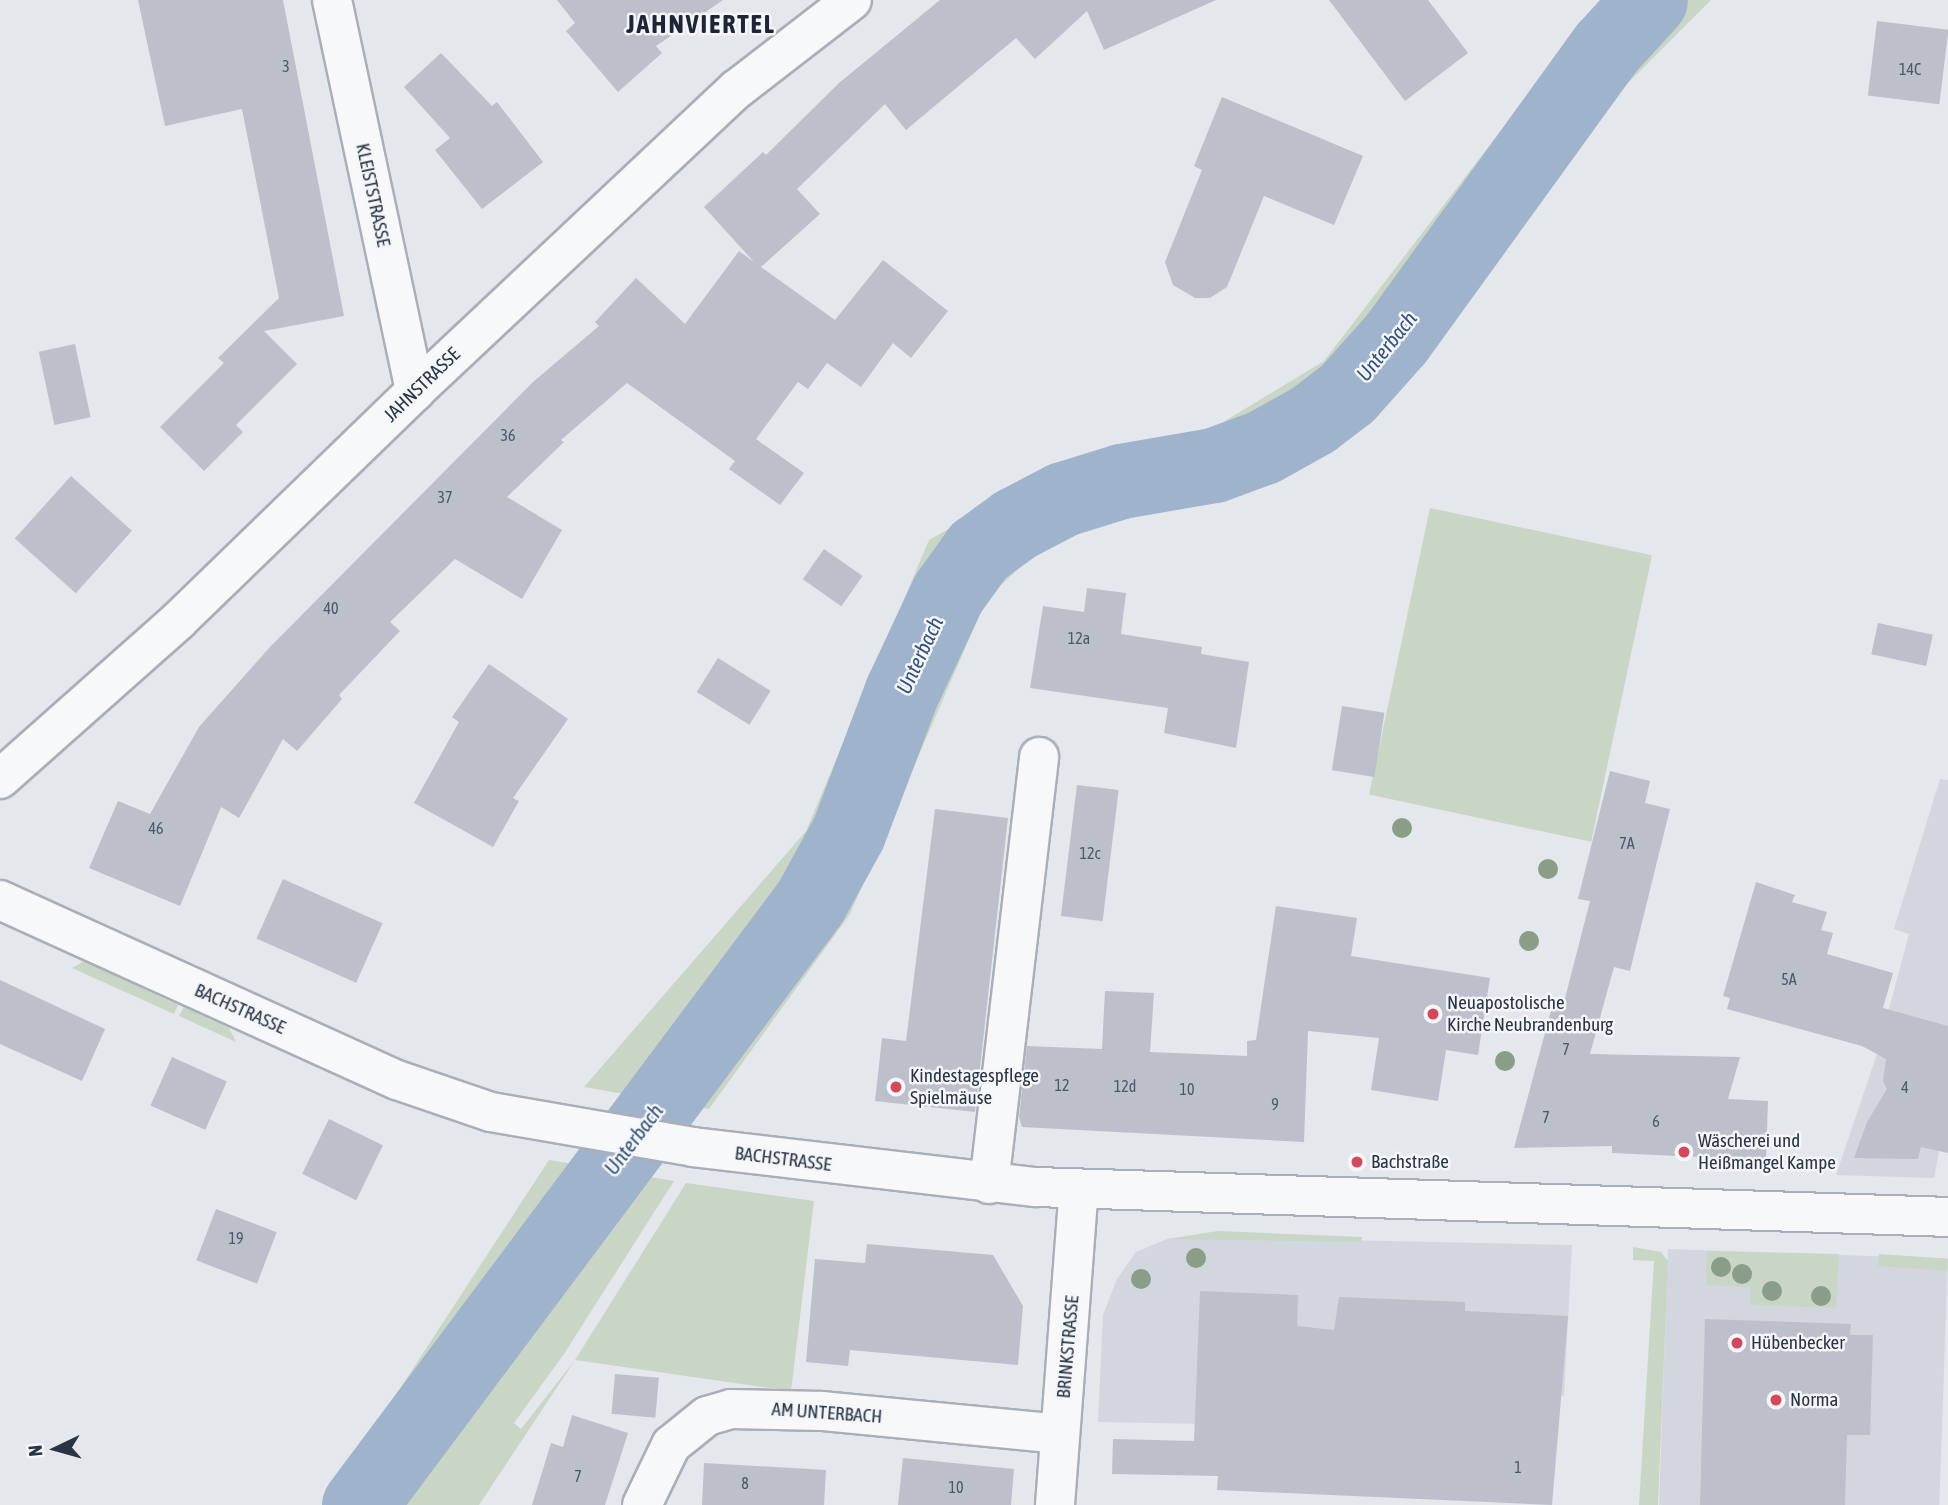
<!DOCTYPE html>
<meta charset="utf-8">
<style>
body{margin:0}
#map{position:relative;width:1948px;height:1505px;overflow:hidden;background:#e4e7ec;font-family:"Asap Condensed",sans-serif}
div>[style]{position:absolute}
.built>*{inset:0;background:#d2d6de;transform-origin:0 0}
.green>*{inset:0;background:#c9d6c5;transform-origin:0 0}
.river>*{height:75px;margin:-37.5px;padding:0 37.5px;transform-origin:37.5px;border-radius:37.5px;background:#9fb4cc}
.building>*{inset:0;background:#bbc0ca;transform-origin:0 0}
.roads{filter:drop-shadow(2px 0 #a9aeb7) drop-shadow(-2px 0 #a9aeb7) drop-shadow(0 2px #a9aeb7) drop-shadow(0 -2px #a9aeb7)}
.minor>*{height:38px;margin:-19px;padding:0 19px;transform-origin:19px;border-radius:19px;background:#f7f8fa}
.trees>*{width:20px;height:20px;margin:-10px;border-radius:50%;background:#899d89}
.dots>*{width:19px;height:19px;translate:-50% -50%;box-sizing:border-box;border:4px solid #f4f6f9;border-radius:50%}
span{translate:-50% -50%;white-space:nowrap;text-align:center;line-height:1.15;-webkit-text-stroke:5px #f4f6f9;paint-order:stroke}
.number-label{font-size:16px;color:#4f5766}
.number-label span{-webkit-text-stroke-width:0}
.street-label{font-size:19px;color:#2b3445}
.poi-label{font-size:19px;color:#2b3445}
.left{translate:0 -50%;text-align:left}
.water-label{font-size:21px;color:#34527a;font-style:italic}
.district-label{font-size:26px;color:#1d2536;font-weight:700;letter-spacing:2px}
.north{position:absolute;left:21px;top:1414px;width:70px;height:70px;-webkit-text-stroke:5px #f4f6f9;paint-order:stroke;rotate:265deg;font-size:19px;font-weight:700;line-height:28px;text-align:center;color:#2b3445}
.north::after{content:'';display:block;margin:auto;width:24px;height:32px;background:#2b3445;clip-path:polygon(50% 0,100% 100%,50% 72%,0 100%)}
</style>
<div id="map">
<div class="built">
<div style="clip-path:polygon(1940px 779px,1948px 780px,1948px 1105px,1934px 1178px,1836px 1175px,1877px 1054px,1909px 934px,1894px 929px)"></div>
<div style="clip-path:polygon(1205px 1237px,1572px 1245px,1564px 1396px,1489px 1387px,1484px 1429px,1098px 1422px,1103px 1315px,1117px 1279px,1136px 1252px,1167px 1239px)"></div>
<div style="left:1668px;top:1249px;width:280px;height:256px;rotate:2deg"></div>
</div>
<div class="green">
<div style="clip-path:polygon(1601px 0,1711px 0,1616px 95px,1406px 384px,1328px 451px,1239px 491px,1137px 509px,1050px 540px,987px 598px,850px 914px,709px 1109px,584px 1087px,806px 831px,929px 540px,1050px 472px,1205px 433px,1324px 361px)"></div>
<div style="left:1430px;top:508px;width:227px;height:293px;rotate:12deg"></div>
<div style="clip-path:polygon(84px 961px,178px 1005px,174px 1014px,72px 968px)"></div>
<div style="clip-path:polygon(184px 1007px,229px 1028px,236px 1042px,179px 1016px)"></div>
<div style="clip-path:polygon(549px 1160px,674px 1181px,564px 1354px,514px 1423px,521px 1429px,575px 1360px,686px 1183px,814px 1201px,791px 1391px,575px 1360px,479px 1505px,324px 1505px)"></div>
<div style="clip-path:polygon(1218px 1231px,1362px 1237px,1361px 1242px,1167px 1239px)"></div>
<div style="clip-path:polygon(1633px 1247px,1661px 1252px,1668px 1261px,1658px 1505px,1639px 1505px,1654px 1261px,1633px 1260px)"></div>
<div style="clip-path:polygon(1707px 1251px,1839px 1254px,1836px 1308px,1750px 1305px,1751px 1287px,1706px 1285px)"></div>
<div style="left:1879px;top:1254px;width:69px;height:12px;rotate:4deg"></div>
</div>
<div class="river">
<div style="left:359px;top:1505px;width:753px;rotate:-53.21deg"></div>
<div style="left:810px;top:902px;width:79px;rotate:-61.2deg"></div>
<div style="left:848px;top:833px;width:152px;rotate:-69.2deg"></div>
<div style="left:902px;top:691px;width:108px;rotate:-64.9deg"></div>
<div style="left:948px;top:593px;width:52px;rotate:-54.5deg"></div>
<div style="left:978px;top:551px;width:46px;rotate:-36.1deg"></div>
<div style="left:1015px;top:524px;width:54px;rotate:-27.5deg"></div>
<div style="left:1063px;top:499px;width:61px;rotate:-17.2deg"></div>
<div style="left:1121px;top:481px;width:94px;rotate:-9.8deg"></div>
<div style="left:1214px;top:465px;width:52px;rotate:-20.2deg"></div>
<div style="left:1263px;top:447px;width:57px;rotate:-29.2deg"></div>
<div style="left:1313px;top:419px;width:43px;rotate:-37.4deg"></div>
<div style="left:1347px;top:393px;width:74px;rotate:-48.3deg"></div>
<div style="left:1396px;top:338px;width:358px;rotate:-54.1deg"></div>
<div style="left:1606px;top:48px;width:65px;rotate:-47.5deg"></div>
</div>
<div class="building">
<div style="clip-path:polygon(138px 0,283px 0,344px 316px,264px 331px,297px 364px,236px 425px,243px 432px,204px 471px,160px 427px,224px 363px,218px 358px,279px 298px,242px 109px,165px 126px)"></div>
<div style="clip-path:polygon(557px 0,723px 0,656px 46px,662px 53px,618px 92px,566px 31px,575px 23px)"></div>
<div style="clip-path:polygon(940px 0,1216px 0,1104px 50px,1087px 11px,1035px 59px,1016px 38px,906px 130px,885px 104px,797px 189px,820px 214px,761px 267px,835px 320px,883px 260px,948px 311px,911px 358px,893px 343px,861px 387px,827px 363px,808px 389px,798px 382px,756px 439px,804px 473px,780px 505px,729px 469px,735px 461px,627px 383px,561px 440px,564px 442px,507px 497px,562px 530px,522px 599px,455px 559px,390px 622px,400px 631px,339px 695px,342px 699px,297px 751px,283px 739px,239px 818px,221px 807px,180px 906px,89px 868px,118px 801px,150px 814px,199px 727px,270px 647px,533px 382px,599px 326px,595px 322px,636px 278px,685px 324px,739px 251px,754px 262px,704px 207px,763px 152px,766px 155px,839px 83px)"></div>
<div style="clip-path:polygon(1329px 0,1428px 0,1468px 53px,1405px 101px)"></div>
<div style="left:1877px;top:21px;width:72px;height:75px;rotate:7deg"></div>
<div style="clip-path:polygon(441px 53px,492px 106px,497px 102px,543px 162px,482px 209px,435px 150px,450px 138px,404px 87px)"></div>
<div style="clip-path:polygon(1222px 97px,1363px 156px,1334px 225px,1264px 196px,1227px 287px,1210px 298px,1195px 298px,1173px 285px,1165px 262px,1202px 170px,1194px 166px)"></div>
<div style="left:75px;top:344px;width:75px;height:37px;rotate:78deg"></div>
<div style="left:71px;top:476px;width:82px;height:84px;rotate:42deg"></div>
<div style="left:824px;top:549px;width:47px;height:37px;rotate:35deg"></div>
<div style="clip-path:polygon(1087px 588px,1126px 593px,1121px 634px,1202px 647px,1201px 654px,1249px 662px,1236px 748px,1164px 733px,1168px 708px,1030px 688px,1043px 606px,1084px 612px)"></div>
<div style="left:1878px;top:623px;width:56px;height:32px;rotate:12deg"></div>
<div style="left:718px;top:658px;width:62px;height:40px;rotate:32deg"></div>
<div style="clip-path:polygon(489px 664px,568px 719px,513px 798px,519px 801px,493px 847px,414px 803px,459px 722px,452px 717px)"></div>
<div style="left:1342px;top:706px;width:43px;height:65px;rotate:9deg"></div>
<div style="clip-path:polygon(1610px 771px,1650px 781px,1645px 803px,1670px 809px,1630px 971px,1614px 967px,1590px 1054px,1740px 1057px,1728px 1099px,1768px 1101px,1766px 1160px,1612px 1153px,1612px 1146px,1514px 1148px,1552px 1007px,1562px 1010px,1590px 901px,1578px 899px)"></div>
<div style="left:1077px;top:785px;width:42px;height:132px;rotate:7deg"></div>
<div style="clip-path:polygon(935px 809px,1008px 818px,975px 1112px,875px 1101px,882px 1038px,906px 1041px)"></div>
<div style="left:283px;top:879px;width:109px;height:65px;rotate:24deg"></div>
<div style="clip-path:polygon(1756px 882px,1795px 895px,1792px 902px,1827px 912px,1821px 930px,1833px 933px,1827px 954px,1893px 973px,1883px 1008px,1948px 1026px,1948px 1153px,1921px 1147px,1918px 1159px,1854px 1158px,1867px 1122px,1887px 1089px,1883px 1081px,1886px 1059px,1862px 1046px,1727px 1009px,1730px 998px,1723px 996px)"></div>
<div style="clip-path:polygon(1276px 906px,1357px 918px,1351px 956px,1490px 978px,1478px 1055px,1446px 1050px,1438px 1101px,1371px 1090px,1379px 1038px,1308px 1031px,1304px 1142px,1022px 1127px,1019px 1117px,1027px 1046px,1102px 1049px,1105px 991px,1154px 993px,1150px 1052px,1247px 1056px,1247px 1041px,1256px 1040px)"></div>
<div style="clip-path:polygon(0 980px,105px 1029px,82px 1081px,0 1044px)"></div>
<div style="left:172px;top:1057px;width:60px;height:53px;rotate:24deg"></div>
<div style="left:329px;top:1119px;width:60px;height:61px;rotate:26deg"></div>
<div style="left:216px;top:1209px;width:65px;height:55px;rotate:21deg"></div>
<div style="clip-path:polygon(867px 1244px,993px 1255px,1023px 1306px,1018px 1365px,850px 1350px,848px 1366px,806px 1362px,815px 1259px,865px 1263px)"></div>
<div style="clip-path:polygon(1200px 1291px,1298px 1295px,1297px 1326px,1334px 1330px,1339px 1297px,1465px 1302px,1465px 1311px,1568px 1316px,1552px 1505px,1217px 1490px,1218px 1476px,1112px 1474px,1113px 1439px,1194px 1441px)"></div>
<div style="clip-path:polygon(1705px 1319px,1851px 1324px,1850px 1335px,1873px 1335px,1870px 1435px,1847px 1435px,1845px 1505px,1700px 1505px)"></div>
<div style="left:615px;top:1374px;width:44px;height:40px;rotate:5deg"></div>
<div style="clip-path:polygon(572px 1415px,628px 1433px,605px 1505px,532px 1505px,551px 1443px,563px 1447px)"></div>
<div style="clip-path:polygon(903px 1458px,1014px 1469px,1011px 1505px,898px 1505px)"></div>
<div style="clip-path:polygon(704px 1463px,826px 1470px,824px 1505px,702px 1505px)"></div>
</div>
<div class="roads">
<div class="minor">
<div style="left:332px;top:0;width:400px;rotate:78deg"></div>
<div style="left:0;top:779px;width:239px;rotate:-41.6deg"></div>
<div style="left:179px;top:620px;width:329px;rotate:-44.1deg"></div>
<div style="left:415px;top:391px;width:441px;rotate:-43.2deg"></div>
<div style="left:737px;top:89px;width:145px;rotate:-37.7deg"></div>
<div style="left:0;top:900px;width:436px;rotate:24.4deg"></div>
<div style="left:397px;top:1080px;width:99px;rotate:18.8deg"></div>
<div style="left:491px;top:1112px;width:205px;rotate:9.8deg"></div>
<div style="left:693px;top:1147px;width:345px;rotate:6.7deg"></div>
<div style="left:1036px;top:1187px;width:912px;rotate:1.88deg"></div>
<div style="left:989px;top:1184px;width:430px;rotate:-83.3deg"></div>
<div style="left:642px;top:1505px;width:67px;rotate:-64.2deg"></div>
<div style="left:671px;top:1445px;width:46px;rotate:-38.9deg"></div>
<div style="left:707px;top:1416px;width:25px;rotate:-16deg"></div>
<div style="left:731px;top:1409px;width:91px;rotate:1.3deg"></div>
<div style="left:822px;top:1411px;width:239px;rotate:5.5deg"></div>
<div style="left:1055px;top:1505px;width:317px;rotate:-85.7deg"></div>
</div>
</div>
<div class="trees">
<div style="left:1402px;top:828px"></div>
<div style="left:1548px;top:869px"></div>
<div style="left:1529px;top:941px"></div>
<div style="left:1505px;top:1061px"></div>
<div style="left:1196px;top:1258px"></div>
<div style="left:1721px;top:1267px"></div>
<div style="left:1742px;top:1274px"></div>
<div style="left:1141px;top:1279px"></div>
<div style="left:1772px;top:1291px"></div>
<div style="left:1821px;top:1296px"></div>
</div>
<div class="dots">
<div style="left:1433px;top:1014px;background:#d1495b"></div>
<div style="left:896px;top:1087px;background:#d1495b"></div>
<div style="left:1684px;top:1152px;background:#d1495b"></div>
<div style="left:1357px;top:1162px;background:#d1495b"></div>
<div style="left:1737px;top:1343px;background:#d1495b"></div>
<div style="left:1776px;top:1400px;background:#d1495b"></div>
</div>
<div class="number-label">
<span style="left:286px;top:66px">3</span>
<span style="left:1910px;top:69px">14C</span>
<span style="left:508px;top:435px">36</span>
<span style="left:445px;top:497px">37</span>
<span style="left:331px;top:608px">40</span>
<span style="left:1079px;top:638px">12a</span>
<span style="left:156px;top:828px">46</span>
<span style="left:1627px;top:843px">7A</span>
<span style="left:1090px;top:853px">12c</span>
<span style="left:1789px;top:979px">5A</span>
<span style="left:1566px;top:1049px">7</span>
<span style="left:1062px;top:1085px">12</span>
<span style="left:1125px;top:1086px">12d</span>
<span style="left:1905px;top:1087px">4</span>
<span style="left:1187px;top:1089px">10</span>
<span style="left:1275px;top:1104px">9</span>
<span style="left:1546px;top:1117px">7</span>
<span style="left:1656px;top:1121px">6</span>
<span style="left:236px;top:1238px">19</span>
<span style="left:1518px;top:1467px">1</span>
<span style="left:578px;top:1476px">7</span>
<span style="left:745px;top:1483px">8</span>
<span style="left:956px;top:1487px">10</span>
</div>
<div class="street-label">
<span style="left:373px;top:195px;rotate:78deg">KLEISTSTRASSE</span>
<span style="left:422px;top:385px;rotate:-44deg">JAHNSTRASSE</span>
<span style="left:240px;top:1009px;rotate:24deg">BACHSTRASSE</span>
<span style="left:783px;top:1159px;rotate:7deg">BACHSTRASSE</span>
<span style="left:1068px;top:1347px;rotate:-85deg">BRINKSTRASSE</span>
<span style="left:827px;top:1413px;rotate:4deg">AM UNTERBACH</span>
</div>
<div class="poi-label">
<span class="left" style="left:1447px;top:1014px">Neuapostolische<br>Kirche Neubrandenburg</span>
<span class="left" style="left:910px;top:1087px">Kindestagespflege<br>Spielmäuse</span>
<span class="left" style="left:1698px;top:1152px">Wäscherei und<br>Heißmangel Kampe</span>
<span class="left" style="left:1371px;top:1162px">Bachstraße</span>
<span class="left" style="left:1751px;top:1343px">Hübenbecker</span>
<span class="left" style="left:1790px;top:1400px">Norma</span>
</div>
<div class="water-label">
<span style="left:1386px;top:346px;rotate:-51deg">Unterbach</span>
<span style="left:919px;top:655px;rotate:-65deg">Unterbach</span>
<span style="left:633px;top:1139px;rotate:-53deg">Unterbach</span>
</div>
<div class="district-label">
<span style="left:701px;top:25px">JAHNVIERTEL</span>
</div>
<div class="north">N</div>
</div>
